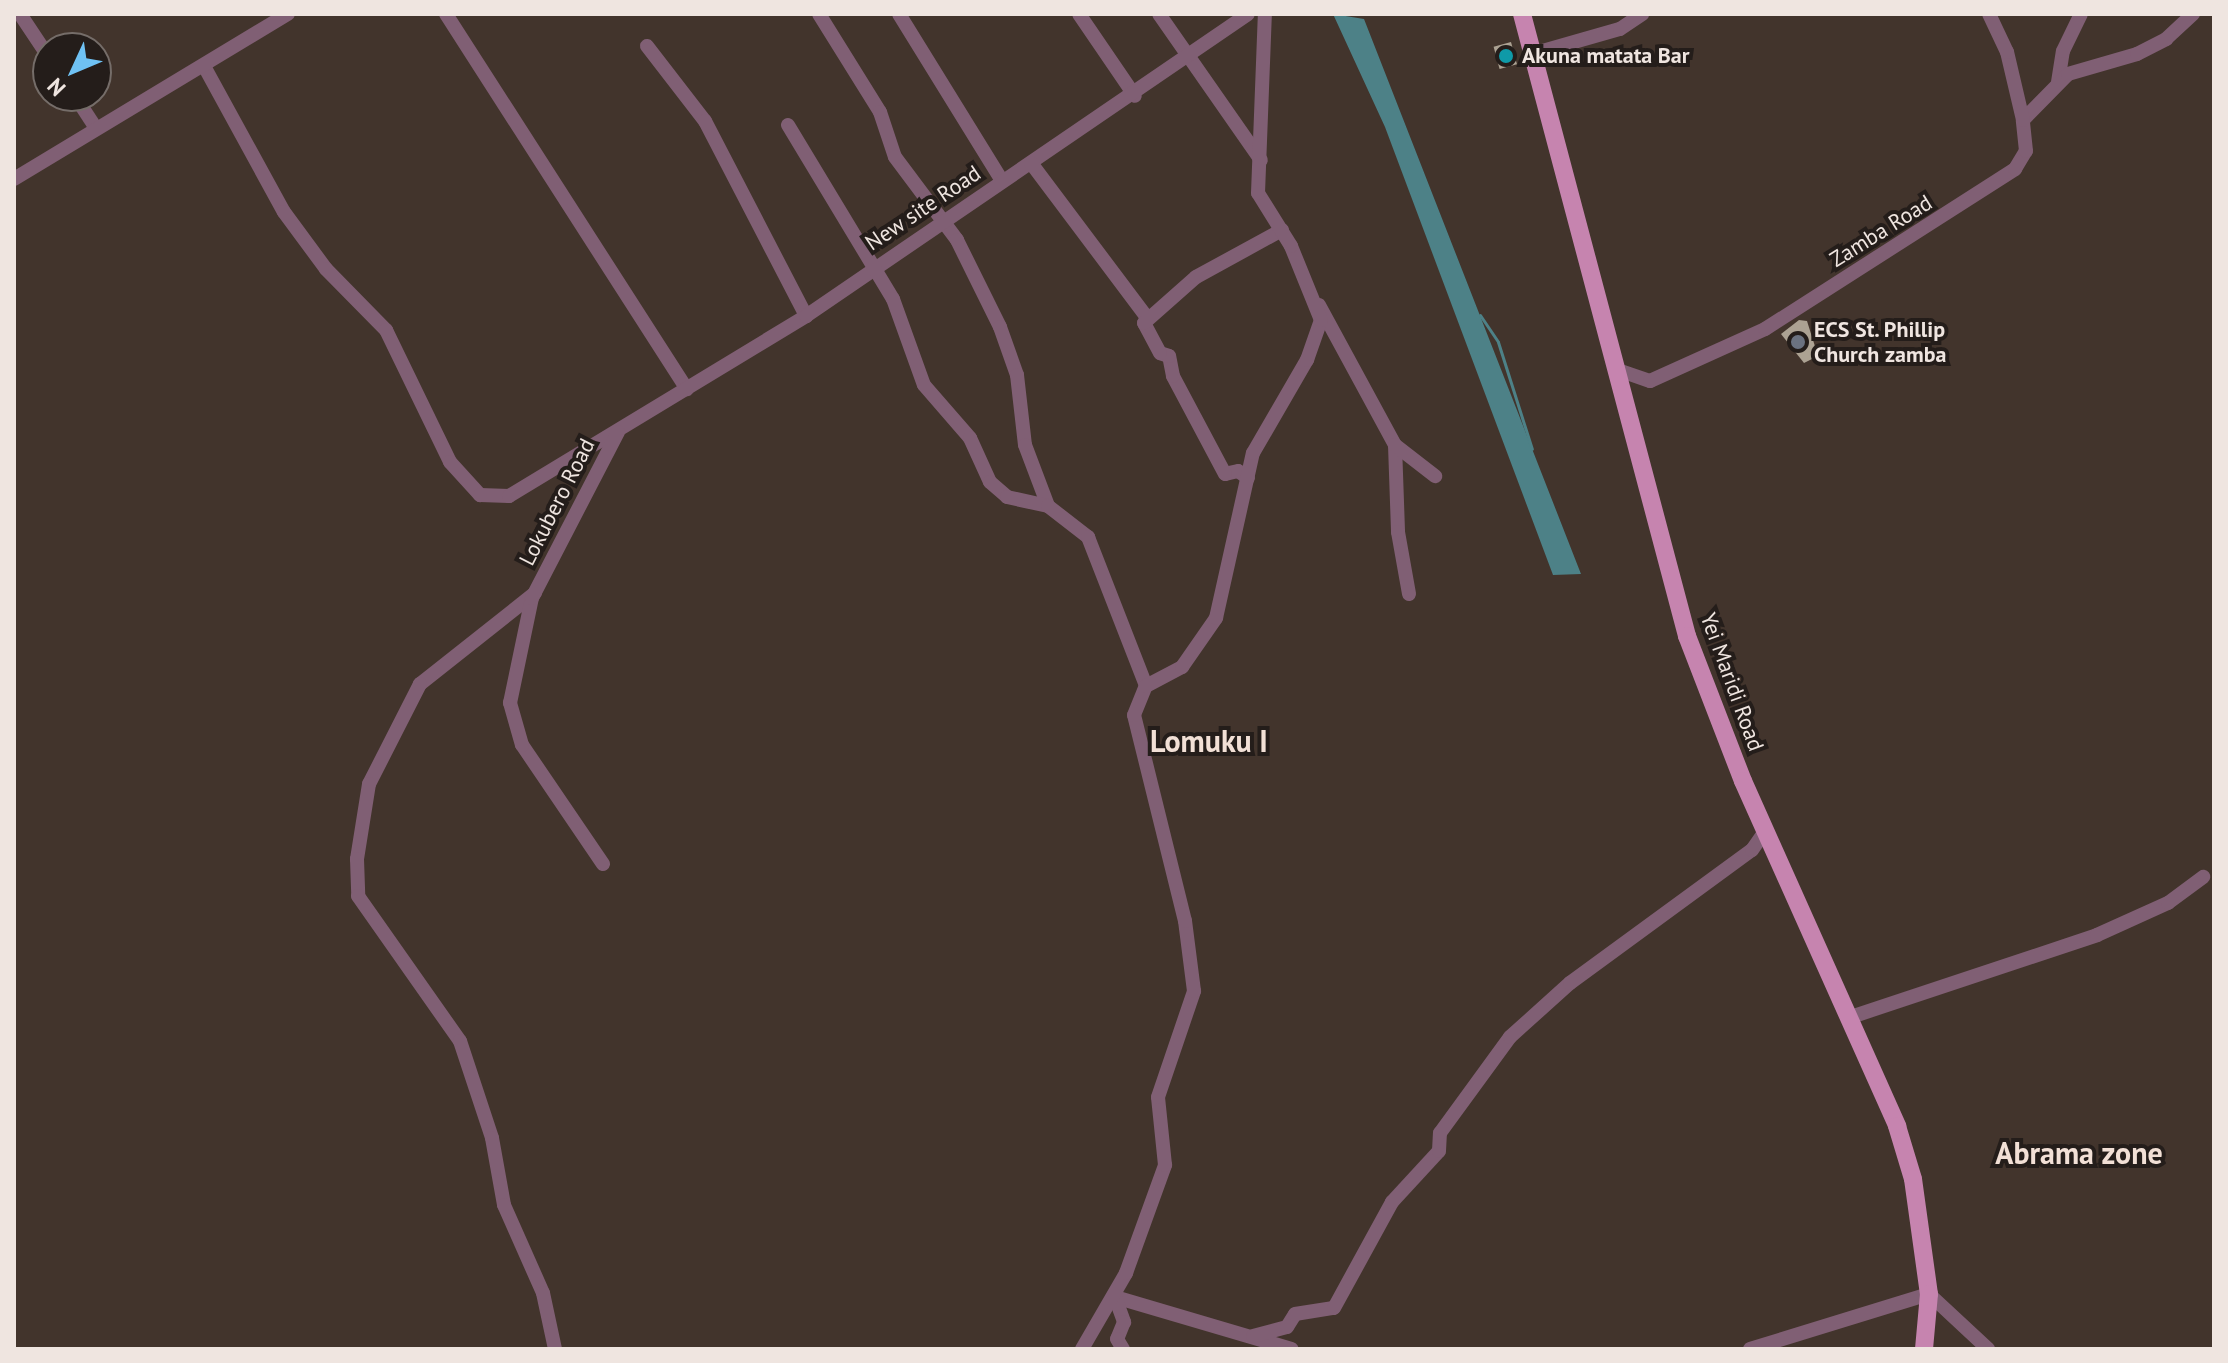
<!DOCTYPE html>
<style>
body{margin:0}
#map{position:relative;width:2228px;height:1363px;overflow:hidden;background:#42342c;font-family:"PT Sans",sans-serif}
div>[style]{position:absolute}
.water>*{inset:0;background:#4d8187}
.stream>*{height:3px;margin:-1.5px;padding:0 1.5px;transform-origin:1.5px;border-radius:1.5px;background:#4d8187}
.building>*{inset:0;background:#aca293;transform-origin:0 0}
.minor>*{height:14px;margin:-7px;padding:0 7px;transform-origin:7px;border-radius:7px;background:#805f74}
.major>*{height:18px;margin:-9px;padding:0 9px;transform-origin:9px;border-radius:9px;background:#c684af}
.dots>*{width:22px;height:22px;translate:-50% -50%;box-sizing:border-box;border:4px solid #241d1a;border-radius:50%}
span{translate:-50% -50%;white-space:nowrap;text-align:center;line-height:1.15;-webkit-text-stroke:8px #241d1a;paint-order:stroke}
.poi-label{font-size:22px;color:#efe5e0;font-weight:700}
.left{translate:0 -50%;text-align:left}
.street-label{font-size:22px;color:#efe5e0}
.district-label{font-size:30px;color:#f2e0d6;font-weight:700}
.frame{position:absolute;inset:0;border:16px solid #efe5e0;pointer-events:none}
.north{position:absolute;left:32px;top:32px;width:80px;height:80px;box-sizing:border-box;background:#241d1a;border:2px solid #756d69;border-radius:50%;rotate:226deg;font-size:22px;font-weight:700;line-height:32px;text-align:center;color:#efe5e0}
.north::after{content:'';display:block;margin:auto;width:28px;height:36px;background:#6fc2f4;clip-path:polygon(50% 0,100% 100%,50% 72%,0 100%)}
</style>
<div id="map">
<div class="water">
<div style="clip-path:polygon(1333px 14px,1364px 19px,1581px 574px,1553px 575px,1385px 127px)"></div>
</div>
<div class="stream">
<div style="left:1480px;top:315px;width:32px;rotate:56deg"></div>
<div style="left:1498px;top:342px;width:112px;rotate:72.4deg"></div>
</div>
<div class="building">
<div style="left:1511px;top:42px;width:23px;height:18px;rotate:75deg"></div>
<div style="clip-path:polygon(1799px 320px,1807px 321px,1818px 356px,1804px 363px,1781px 334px)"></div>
</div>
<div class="minor">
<div style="left:20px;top:14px;width:50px;rotate:56.3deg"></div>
<div style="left:446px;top:14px;width:446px;rotate:57.3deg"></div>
<div style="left:819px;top:14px;width:115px;rotate:58.1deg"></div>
<div style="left:880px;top:112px;width:47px;rotate:71.6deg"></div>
<div style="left:895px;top:157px;width:104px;rotate:53.2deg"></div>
<div style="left:957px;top:240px;width:97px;rotate:63.7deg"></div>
<div style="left:1000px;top:327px;width:51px;rotate:70.5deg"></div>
<div style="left:1017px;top:375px;width:70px;rotate:83.5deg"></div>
<div style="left:1025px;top:445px;width:65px;rotate:69.3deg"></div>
<div style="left:899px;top:14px;width:196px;rotate:58.3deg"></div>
<div style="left:1079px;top:14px;width:99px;rotate:55.7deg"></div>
<div style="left:1159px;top:14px;width:178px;rotate:55.1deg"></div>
<div style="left:647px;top:46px;width:95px;rotate:52.3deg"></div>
<div style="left:705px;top:121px;width:220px;rotate:62.6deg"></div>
<div style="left:1532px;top:54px;width:91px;rotate:-15.9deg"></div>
<div style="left:1620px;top:29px;width:27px;rotate:-34deg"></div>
<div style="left:204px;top:66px;width:166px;rotate:61.3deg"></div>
<div style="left:284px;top:212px;width:71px;rotate:53.6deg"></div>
<div style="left:326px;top:269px;width:86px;rotate:45.5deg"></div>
<div style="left:386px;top:330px;width:147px;rotate:64.1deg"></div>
<div style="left:450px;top:462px;width:45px;rotate:47.7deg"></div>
<div style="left:480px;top:495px;width:29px;rotate:2deg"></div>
<div style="left:509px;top:496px;width:347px;rotate:-31.2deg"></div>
<div style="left:806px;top:316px;width:535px;rotate:-34.34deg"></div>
<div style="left:2058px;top:82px;width:31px;rotate:-81deg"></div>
<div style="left:2063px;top:51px;width:41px;rotate:-64.1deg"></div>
<div style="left:75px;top:96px;width:37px;rotate:57deg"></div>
<div style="left:2023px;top:120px;width:64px;rotate:-45.6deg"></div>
<div style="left:2068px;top:74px;width:72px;rotate:-16.2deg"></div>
<div style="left:2137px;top:54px;width:33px;rotate:-27deg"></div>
<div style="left:2166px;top:39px;width:37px;rotate:-43deg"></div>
<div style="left:788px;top:125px;width:203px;rotate:58.9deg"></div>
<div style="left:893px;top:299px;width:91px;rotate:70.2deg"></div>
<div style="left:924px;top:385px;width:70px;rotate:49deg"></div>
<div style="left:970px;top:438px;width:48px;rotate:65.6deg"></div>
<div style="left:990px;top:482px;width:23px;rotate:41deg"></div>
<div style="left:1007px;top:497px;width:42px;rotate:12.4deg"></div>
<div style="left:1048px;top:506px;width:51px;rotate:37.8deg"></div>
<div style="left:1088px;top:537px;width:160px;rotate:68.7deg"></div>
<div style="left:1031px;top:163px;width:191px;rotate:53.1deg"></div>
<div style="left:14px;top:179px;width:320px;rotate:-31.1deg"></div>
<div style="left:1319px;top:305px;width:159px;rotate:61.5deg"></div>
<div style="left:1395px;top:445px;width:87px;rotate:88deg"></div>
<div style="left:1398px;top:532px;width:63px;rotate:79.9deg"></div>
<div style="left:1618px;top:370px;width:34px;rotate:19deg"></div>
<div style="left:1650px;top:381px;width:126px;rotate:-24.3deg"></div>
<div style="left:1765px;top:329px;width:297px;rotate:-32.6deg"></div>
<div style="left:2015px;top:169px;width:21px;rotate:-59deg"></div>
<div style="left:2026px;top:151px;width:31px;rotate:-96deg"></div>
<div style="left:2023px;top:120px;width:70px;rotate:-103.2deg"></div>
<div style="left:2007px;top:52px;width:42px;rotate:-115.3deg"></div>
<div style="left:1395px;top:445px;width:51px;rotate:37.8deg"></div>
<div style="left:1248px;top:478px;width:12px;rotate:-145deg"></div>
<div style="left:1238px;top:471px;width:13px;rotate:167deg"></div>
<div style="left:1225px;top:474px;width:111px;rotate:-118deg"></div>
<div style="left:1173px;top:376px;width:20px;rotate:-101deg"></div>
<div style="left:1169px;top:356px;width:9px;rotate:-162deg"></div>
<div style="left:1160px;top:353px;width:34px;rotate:-118deg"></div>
<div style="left:1144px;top:323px;width:69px;rotate:-41.5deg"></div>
<div style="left:1196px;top:277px;width:98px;rotate:-28.7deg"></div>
<div style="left:535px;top:593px;width:147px;rotate:141.6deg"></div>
<div style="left:420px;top:684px;width:112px;rotate:117deg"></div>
<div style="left:369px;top:784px;width:76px;rotate:99.1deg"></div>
<div style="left:357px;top:859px;width:37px;rotate:88deg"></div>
<div style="left:358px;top:896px;width:177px;rotate:54.9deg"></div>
<div style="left:460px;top:1041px;width:102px;rotate:71.7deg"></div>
<div style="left:492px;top:1138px;width:68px;rotate:79.8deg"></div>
<div style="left:504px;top:1205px;width:96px;rotate:66.1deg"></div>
<div style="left:543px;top:1293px;width:57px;rotate:77.9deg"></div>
<div style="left:603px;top:864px;width:144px;rotate:-124.2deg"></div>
<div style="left:522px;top:745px;width:44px;rotate:-105.9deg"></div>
<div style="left:510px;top:703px;width:107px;rotate:-78.2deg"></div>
<div style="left:532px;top:598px;width:187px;rotate:-62.6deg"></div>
<div style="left:1851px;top:1017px;width:259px;rotate:-18.4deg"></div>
<div style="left:2097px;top:935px;width:78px;rotate:-24.3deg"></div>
<div style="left:2168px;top:903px;width:44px;rotate:-36.6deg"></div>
<div style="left:1115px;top:1297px;width:184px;rotate:16.4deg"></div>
<div style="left:1115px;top:1297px;width:27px;rotate:70deg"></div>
<div style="left:1124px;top:1322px;width:18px;rotate:112deg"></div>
<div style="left:1117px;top:1339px;width:12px;rotate:59deg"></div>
<div style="left:1253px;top:1336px;width:35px;rotate:-15deg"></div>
<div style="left:1287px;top:1327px;width:15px;rotate:-58deg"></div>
<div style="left:1295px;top:1314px;width:39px;rotate:-9deg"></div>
<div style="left:1334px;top:1308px;width:121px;rotate:-61.3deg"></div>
<div style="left:1392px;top:1202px;width:69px;rotate:-47.3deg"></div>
<div style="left:1439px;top:1151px;width:18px;rotate:-87deg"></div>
<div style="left:1440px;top:1133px;width:119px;rotate:-53.9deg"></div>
<div style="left:1510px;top:1037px;width:81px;rotate:-42deg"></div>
<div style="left:1570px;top:983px;width:225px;rotate:-36.2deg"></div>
<div style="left:1752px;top:850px;width:24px;rotate:-55deg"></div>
<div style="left:1082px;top:1349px;width:88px;rotate:-59.9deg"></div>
<div style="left:1126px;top:1273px;width:115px;rotate:-70.1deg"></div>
<div style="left:1165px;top:1165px;width:68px;rotate:-95.9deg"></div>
<div style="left:1158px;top:1097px;width:112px;rotate:-71.2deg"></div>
<div style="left:1194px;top:991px;width:71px;rotate:-97.3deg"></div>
<div style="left:1185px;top:921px;width:212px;rotate:-103.9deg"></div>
<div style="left:1134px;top:715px;width:31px;rotate:-68deg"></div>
<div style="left:1146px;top:686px;width:41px;rotate:-27.8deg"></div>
<div style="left:1182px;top:667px;width:60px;rotate:-55.2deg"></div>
<div style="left:1216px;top:618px;width:169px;rotate:-77.4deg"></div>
<div style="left:1253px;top:453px;width:108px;rotate:-59.9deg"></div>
<div style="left:1307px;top:360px;width:42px;rotate:-70.7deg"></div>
<div style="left:1321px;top:320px;width:80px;rotate:-112.1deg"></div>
<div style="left:1291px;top:246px;width:62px;rotate:-121.9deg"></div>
<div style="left:1258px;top:193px;width:179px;rotate:-87.8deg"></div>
<div style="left:1750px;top:1349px;width:187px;rotate:-17.1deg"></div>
<div style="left:1929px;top:1294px;width:81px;rotate:43deg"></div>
</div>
<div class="major">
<div style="left:1522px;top:14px;width:644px;rotate:75.14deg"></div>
<div style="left:1687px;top:636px;width:155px;rotate:68.9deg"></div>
<div style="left:1743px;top:781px;width:378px;rotate:65.9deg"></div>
<div style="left:1897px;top:1126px;width:55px;rotate:73.2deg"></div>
<div style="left:1913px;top:1179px;width:116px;rotate:82.1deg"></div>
<div style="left:1929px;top:1294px;width:55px;rotate:95.2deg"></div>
</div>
<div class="dots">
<div style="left:1506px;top:56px;background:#0f9aa8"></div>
<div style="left:1798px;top:342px;background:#6b7280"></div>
</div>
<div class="poi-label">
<span class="left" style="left:1522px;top:56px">Akuna matata Bar</span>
<span class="left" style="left:1814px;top:342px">ECS St. Phillip<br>Church zamba</span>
</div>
<div class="street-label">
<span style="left:923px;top:208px;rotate:-34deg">New site Road</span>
<span style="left:1881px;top:231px;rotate:-32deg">Zamba Road</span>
<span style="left:557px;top:502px;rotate:-63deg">Lokubero Road</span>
<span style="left:1732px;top:682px;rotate:70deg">Yei Maridi Road</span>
</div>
<div class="district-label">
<span style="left:1209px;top:741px">Lomuku I</span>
<span style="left:2079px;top:1153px">Abrama zone</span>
</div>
<div class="frame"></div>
<div class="north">N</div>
</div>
